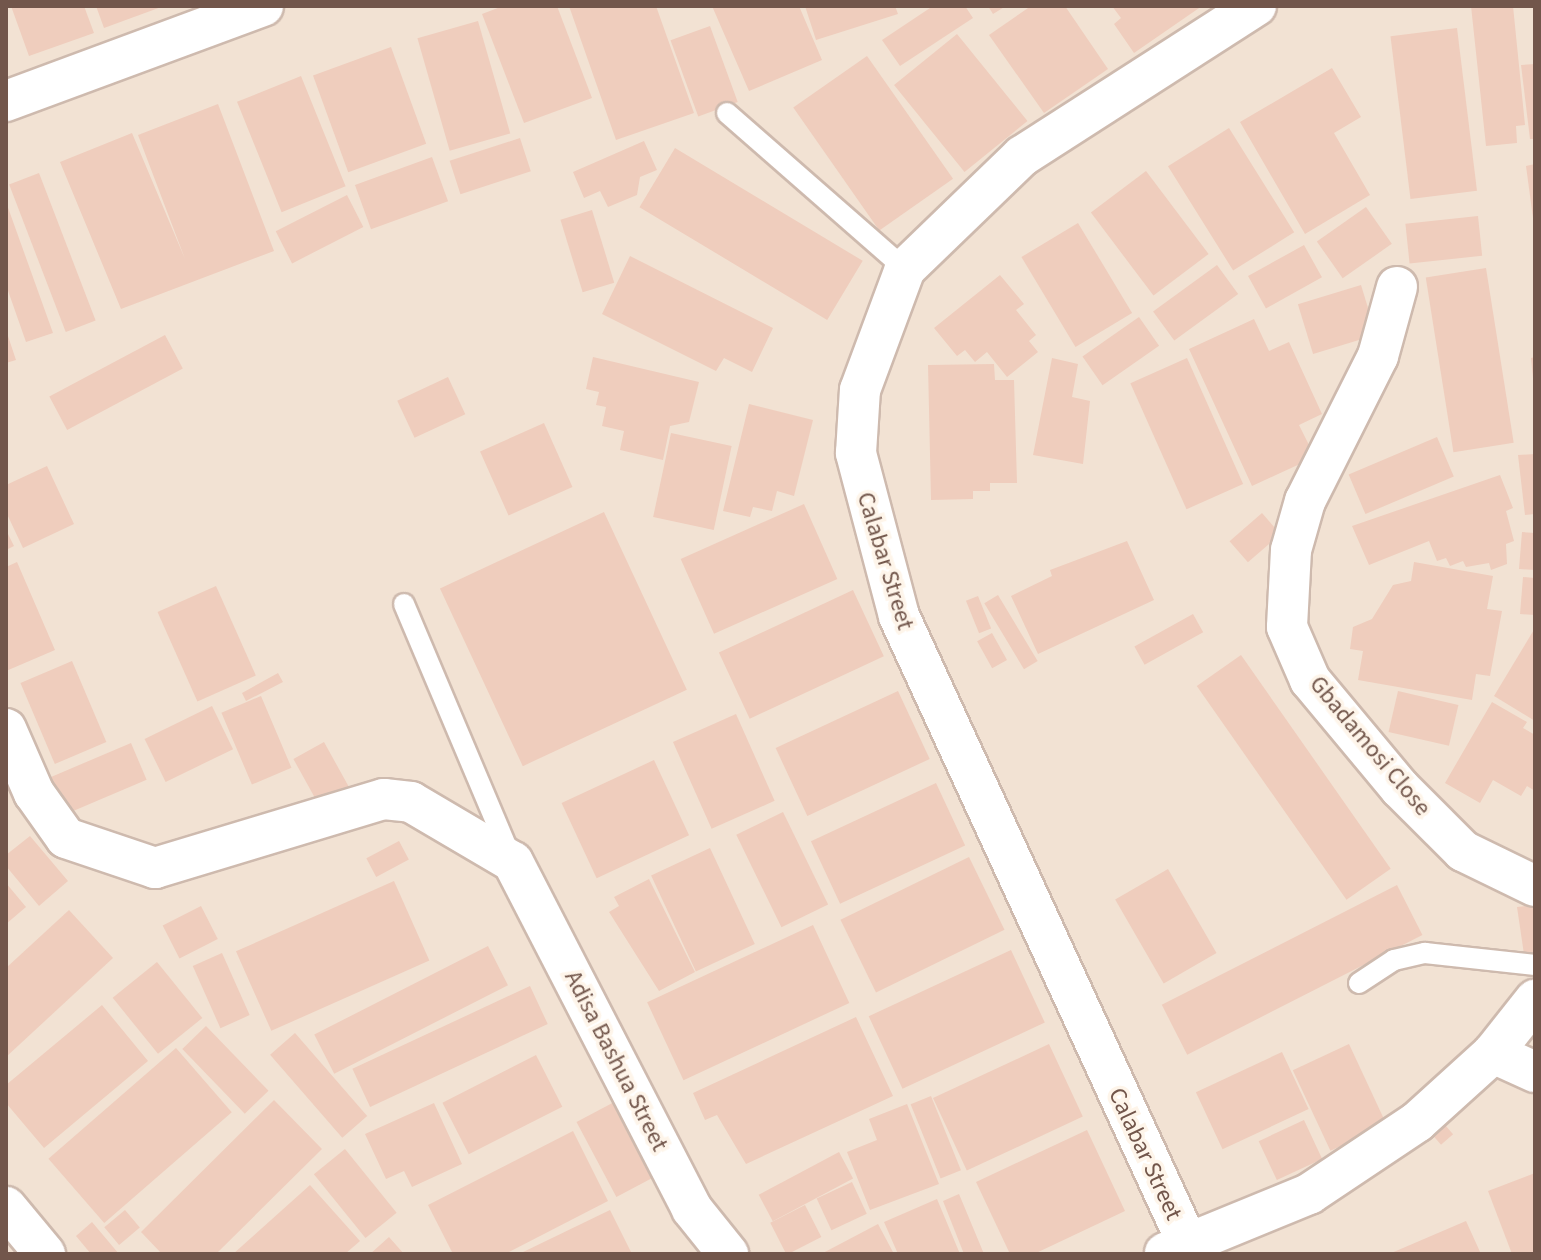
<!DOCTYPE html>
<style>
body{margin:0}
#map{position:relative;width:1541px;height:1260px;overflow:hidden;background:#fbf0e4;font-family:"Source Sans 3",sans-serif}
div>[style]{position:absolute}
.residential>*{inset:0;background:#f2e2d3;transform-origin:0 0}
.building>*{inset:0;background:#efcdbd;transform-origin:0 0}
.roads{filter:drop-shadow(2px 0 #cebaae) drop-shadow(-2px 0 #cebaae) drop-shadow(0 2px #cebaae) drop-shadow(0 -2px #cebaae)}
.service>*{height:20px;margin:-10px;padding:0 10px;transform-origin:10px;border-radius:10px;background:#fff}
.minor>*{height:40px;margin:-20px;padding:0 20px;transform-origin:20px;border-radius:20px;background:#fff}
span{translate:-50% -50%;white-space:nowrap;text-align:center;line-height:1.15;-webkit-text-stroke:7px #fef5ea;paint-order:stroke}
.street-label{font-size:24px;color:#72564b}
.frame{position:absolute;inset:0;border:8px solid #72564b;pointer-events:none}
</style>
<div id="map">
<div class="residential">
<div style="left:6px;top:6px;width:1529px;height:1248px"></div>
</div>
<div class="building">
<div style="clip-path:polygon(11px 6px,84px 6px,94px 33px,29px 56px)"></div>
<div style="clip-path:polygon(96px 6px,164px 6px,104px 28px)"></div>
<div style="clip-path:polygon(503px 6px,557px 6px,592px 98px,524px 123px,482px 14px)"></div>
<div style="clip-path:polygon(569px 6px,656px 6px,694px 113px,616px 140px)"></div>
<div style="clip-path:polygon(712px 6px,799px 6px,822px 60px,749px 91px)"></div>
<div style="clip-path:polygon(805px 6px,895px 6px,898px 14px,816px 40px)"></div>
<div style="clip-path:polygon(933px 6px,965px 6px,973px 18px,900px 66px,882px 40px)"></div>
<div style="clip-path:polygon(988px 6px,1006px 6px,993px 14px)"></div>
<div style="clip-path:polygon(1031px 6px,1065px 6px,1108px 69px,1044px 113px,989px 35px)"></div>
<div style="clip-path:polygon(1112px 6px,1202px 6px,1134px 53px,1114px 24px,1121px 18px)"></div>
<div style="clip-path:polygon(1471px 6px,1513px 6px,1525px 125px,1516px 126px,1517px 143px,1486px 146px)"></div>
<div style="left:478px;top:21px;width:117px;height:63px;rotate:74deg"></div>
<div style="left:710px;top:26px;width:81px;height:42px;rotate:70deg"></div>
<div style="left:1457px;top:28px;width:164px;height:67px;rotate:83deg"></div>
<div style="left:957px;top:34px;width:112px;height:81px;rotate:51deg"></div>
<div style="left:391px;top:47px;width:103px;height:83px;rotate:70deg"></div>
<div style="left:867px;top:56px;width:150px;height:90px;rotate:55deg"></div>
<div style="clip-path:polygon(1535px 64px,1535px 139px,1530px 139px,1521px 65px)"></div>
<div style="clip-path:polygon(1332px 68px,1361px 117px,1334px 133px,1370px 195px,1305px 234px,1240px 122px)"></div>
<div style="left:301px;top:76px;width:119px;height:69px;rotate:68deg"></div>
<div style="clip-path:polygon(218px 104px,274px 251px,121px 309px,60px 162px,132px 133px,185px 259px,138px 135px)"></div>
<div style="left:1229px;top:128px;width:123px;height:72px;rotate:58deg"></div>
<div style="left:520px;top:138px;width:35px;height:74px;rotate:72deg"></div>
<div style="clip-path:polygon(644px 141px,657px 170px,640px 177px,637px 195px,608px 207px,600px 191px,584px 198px,573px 172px)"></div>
<div style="left:675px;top:148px;width:219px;height:69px;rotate:31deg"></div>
<div style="left:432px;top:157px;width:47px;height:82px;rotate:70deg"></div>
<div style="clip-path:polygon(1535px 164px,1535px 218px,1533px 218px,1526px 166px)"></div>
<div style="left:1146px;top:171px;width:104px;height:69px;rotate:53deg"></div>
<div style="left:39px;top:173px;width:158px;height:32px;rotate:69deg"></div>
<div style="left:347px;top:195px;width:36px;height:80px;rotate:63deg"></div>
<div style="clip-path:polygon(6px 202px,53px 333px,26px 342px,6px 285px)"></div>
<div style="left:1366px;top:207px;width:45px;height:60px;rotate:55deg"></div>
<div style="left:592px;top:210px;width:76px;height:33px;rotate:73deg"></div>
<div style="left:1478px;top:216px;width:40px;height:73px;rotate:84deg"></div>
<div style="left:1078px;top:223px;width:105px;height:66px;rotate:59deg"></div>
<div style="left:1304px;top:245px;width:37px;height:64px;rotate:61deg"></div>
<div style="clip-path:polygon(630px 256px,773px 328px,752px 372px,724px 358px,716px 371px,602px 314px)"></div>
<div style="left:1217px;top:265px;width:36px;height:79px;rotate:54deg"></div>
<div style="left:1486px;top:268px;width:177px;height:61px;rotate:81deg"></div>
<div style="clip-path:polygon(1000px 275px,1024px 304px,1016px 310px,1036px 335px,1029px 341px,1038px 352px,1007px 377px,987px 352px,975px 362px,965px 350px,957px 356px,934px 328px)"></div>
<div style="left:1361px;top:285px;width:52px;height:66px;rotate:73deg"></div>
<div style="left:1139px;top:317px;width:35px;height:69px;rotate:55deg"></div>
<div style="clip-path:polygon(1254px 319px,1269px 351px,1289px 342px,1322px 414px,1299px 425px,1315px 457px,1252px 486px,1189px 349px)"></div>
<div style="clip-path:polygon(6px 330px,16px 360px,6px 363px)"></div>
<div style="left:165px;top:335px;width:38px;height:131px;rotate:62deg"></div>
<div style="clip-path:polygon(593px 357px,699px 382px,689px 422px,670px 426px,663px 460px,620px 450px,624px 431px,602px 426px,606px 407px,596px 405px,599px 392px,586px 389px)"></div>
<div style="clip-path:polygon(1535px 357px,1535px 378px,1533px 378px,1531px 358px)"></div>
<div style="clip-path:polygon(1052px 358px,1078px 364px,1072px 397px,1090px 401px,1083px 464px,1033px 455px)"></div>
<div style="left:1187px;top:358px;width:138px;height:62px;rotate:66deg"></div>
<div style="clip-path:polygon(994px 364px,995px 380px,1014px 380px,1017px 483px,990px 483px,990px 491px,973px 491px,973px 499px,931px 500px,928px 365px)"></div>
<div style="left:448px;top:377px;width:41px;height:56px;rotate:65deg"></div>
<div style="clip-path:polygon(749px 404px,813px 420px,794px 496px,777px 491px,772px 511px,753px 507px,750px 517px,723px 511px)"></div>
<div style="left:544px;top:423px;width:70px;height:70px;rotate:66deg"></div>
<div style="left:671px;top:433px;width:62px;height:86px;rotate:12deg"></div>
<div style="left:1437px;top:437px;width:43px;height:96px;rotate:67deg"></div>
<div style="clip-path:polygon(1535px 454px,1535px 514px,1525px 515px,1518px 455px)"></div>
<div style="clip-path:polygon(47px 466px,74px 524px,23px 548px,6px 512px,6px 485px)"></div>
<div style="clip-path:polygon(1500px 475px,1513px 508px,1506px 511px,1514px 541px,1506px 544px,1507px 564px,1491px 570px,1489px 563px,1466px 567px,1463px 561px,1450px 566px,1446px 558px,1437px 561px,1429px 541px,1369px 565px,1352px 526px)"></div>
<div style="left:804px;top:504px;width:82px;height:135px;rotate:66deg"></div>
<div style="left:604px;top:512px;width:196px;height:181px;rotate:65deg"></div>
<div style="left:1262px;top:513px;width:28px;height:43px;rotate:49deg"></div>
<div style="clip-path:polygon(6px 530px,14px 546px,6px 550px)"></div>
<div style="clip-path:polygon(1522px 532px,1535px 533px,1535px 570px,1519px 569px)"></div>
<div style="clip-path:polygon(1127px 541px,1154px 600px,1038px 654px,1011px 596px,1052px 576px,1050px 570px)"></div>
<div style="clip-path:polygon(17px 562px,55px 650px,6px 671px,6px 567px)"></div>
<div style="clip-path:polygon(1414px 562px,1493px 576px,1487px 609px,1502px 611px,1490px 676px,1476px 674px,1472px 700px,1358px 680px,1363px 651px,1350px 649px,1353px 627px,1372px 619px,1393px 585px,1411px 581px)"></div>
<div style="clip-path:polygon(1523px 577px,1535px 578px,1535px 615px,1520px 614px)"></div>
<div style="left:216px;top:586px;width:98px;height:64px;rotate:66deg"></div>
<div style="left:853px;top:590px;width:73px;height:148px;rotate:65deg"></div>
<div style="left:998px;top:595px;width:77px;height:16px;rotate:59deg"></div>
<div style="left:978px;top:596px;width:35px;height:13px;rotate:68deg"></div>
<div style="left:1193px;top:614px;width:21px;height:67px;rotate:61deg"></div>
<div style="clip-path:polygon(1535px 628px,1535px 721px,1494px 696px)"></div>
<div style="left:992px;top:633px;width:31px;height:17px;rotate:61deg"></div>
<div style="left:1241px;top:655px;width:261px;height:54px;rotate:55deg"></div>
<div style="left:72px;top:661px;width:88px;height:56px;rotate:67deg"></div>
<div style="clip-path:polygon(278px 673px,283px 682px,246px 701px,242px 693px)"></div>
<div style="left:898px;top:691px;width:75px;height:135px;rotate:65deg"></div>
<div style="left:1398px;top:691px;width:62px;height:42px;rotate:13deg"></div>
<div style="left:261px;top:696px;width:78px;height:43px;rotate:67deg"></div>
<div style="clip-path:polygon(1492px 702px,1527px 722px,1523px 728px,1535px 735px,1535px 791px,1527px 786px,1521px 796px,1493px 780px,1480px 803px,1445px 783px)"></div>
<div style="left:212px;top:706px;width:48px;height:75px;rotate:64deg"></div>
<div style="left:736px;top:714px;width:95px;height:69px;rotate:66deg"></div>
<div style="left:324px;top:742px;width:52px;height:35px;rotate:61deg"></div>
<div style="left:131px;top:743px;width:40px;height:90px;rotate:67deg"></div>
<div style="left:654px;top:760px;width:83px;height:102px;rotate:65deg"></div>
<div style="left:936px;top:783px;width:69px;height:138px;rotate:65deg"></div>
<div style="left:783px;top:812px;width:103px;height:52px;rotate:64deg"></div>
<div style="clip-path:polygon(30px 836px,68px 881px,39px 906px,6px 866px,6px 855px)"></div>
<div style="left:399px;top:841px;width:21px;height:37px;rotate:62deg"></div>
<div style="left:710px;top:848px;width:106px;height:65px;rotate:65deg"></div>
<div style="left:969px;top:857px;width:81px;height:143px;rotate:64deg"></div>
<div style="left:1168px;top:869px;width:97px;height:61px;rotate:60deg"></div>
<div style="clip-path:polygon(649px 879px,695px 972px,659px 991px,609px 912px,619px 906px,614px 897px)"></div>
<div style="left:394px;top:881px;width:87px;height:173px;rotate:66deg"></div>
<div style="clip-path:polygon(6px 883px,26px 907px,6px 924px)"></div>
<div style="left:1397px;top:885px;width:56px;height:264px;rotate:63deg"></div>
<div style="clip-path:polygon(1535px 905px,1535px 960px,1525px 961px,1517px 907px)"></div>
<div style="left:201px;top:906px;width:37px;height:43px;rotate:63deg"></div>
<div style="clip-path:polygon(69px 910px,113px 958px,6px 1057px,6px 968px)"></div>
<div style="left:813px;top:925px;width:86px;height:183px;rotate:65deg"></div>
<div style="left:488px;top:946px;width:44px;height:195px;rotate:63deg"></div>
<div style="left:1011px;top:950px;width:80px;height:157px;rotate:65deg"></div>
<div style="left:222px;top:953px;width:68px;height:32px;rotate:66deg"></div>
<div style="left:157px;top:962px;width:72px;height:57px;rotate:51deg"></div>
<div style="left:530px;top:986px;width:42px;height:196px;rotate:65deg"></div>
<div style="clip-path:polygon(102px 1005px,148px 1061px,44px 1148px,6px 1103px,6px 1085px)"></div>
<div style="clip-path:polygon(856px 1017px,893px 1096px,746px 1164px,717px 1115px,705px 1120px,693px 1093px)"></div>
<div style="left:206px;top:1026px;width:90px;height:33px;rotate:46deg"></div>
<div style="left:295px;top:1033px;width:110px;height:33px;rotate:49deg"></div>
<div style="left:1049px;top:1044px;width:80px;height:128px;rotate:65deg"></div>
<div style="left:1349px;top:1044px;width:89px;height:62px;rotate:65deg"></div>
<div style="left:176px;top:1048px;width:85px;height:169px;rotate:49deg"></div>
<div style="left:1282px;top:1052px;width:63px;height:95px;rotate:65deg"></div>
<div style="left:536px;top:1055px;width:58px;height:105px;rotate:63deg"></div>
<div style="left:931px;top:1096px;width:80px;height:22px;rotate:68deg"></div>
<div style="clip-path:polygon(274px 1100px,322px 1149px,216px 1254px,162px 1254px,141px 1232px)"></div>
<div style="left:618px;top:1100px;width:85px;height:47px;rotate:62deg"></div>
<div style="clip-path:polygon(434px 1103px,462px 1164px,412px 1187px,404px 1171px,386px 1179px,365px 1134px)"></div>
<div style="clip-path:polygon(907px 1104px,939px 1184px,870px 1210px,847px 1152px,877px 1140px,869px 1119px)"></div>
<div style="left:1438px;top:1117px;width:23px;height:16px;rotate:49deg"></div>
<div style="left:1304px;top:1120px;width:43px;height:50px;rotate:65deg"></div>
<div style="clip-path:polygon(1087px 1130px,1125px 1211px,1034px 1254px,1010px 1254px,976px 1182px)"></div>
<div style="clip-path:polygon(573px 1131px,608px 1201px,505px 1254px,453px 1254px,428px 1205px)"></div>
<div style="left:345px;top:1149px;width:82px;height:40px;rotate:51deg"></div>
<div style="left:839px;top:1152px;width:30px;height:91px;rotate:62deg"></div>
<div style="clip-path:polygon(1535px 1173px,1535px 1254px,1512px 1254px,1488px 1191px)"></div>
<div style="left:852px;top:1182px;width:35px;height:39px;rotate:65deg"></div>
<div style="clip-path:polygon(310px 1185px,360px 1241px,345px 1254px,233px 1254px)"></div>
<div style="clip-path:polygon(959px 1194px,984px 1254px,964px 1254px,943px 1201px)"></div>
<div style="clip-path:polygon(937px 1199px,960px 1254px,898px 1254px,884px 1222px)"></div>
<div style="left:805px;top:1205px;width:36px;height:39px;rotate:63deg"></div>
<div style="left:125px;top:1210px;width:23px;height:27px;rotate:50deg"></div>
<div style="clip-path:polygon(610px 1210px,632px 1254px,519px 1254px)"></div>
<div style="clip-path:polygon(1466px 1221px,1481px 1254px,1389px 1254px)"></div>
<div style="clip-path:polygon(92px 1222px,119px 1254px,91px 1254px,76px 1236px)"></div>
<div style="clip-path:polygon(878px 1224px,894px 1254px,821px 1254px)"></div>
<div style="clip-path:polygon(389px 1237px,404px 1254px,370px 1254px)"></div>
</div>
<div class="roads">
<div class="service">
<div style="left:727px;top:113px;width:237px;rotate:41.2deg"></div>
<div style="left:404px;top:604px;width:272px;rotate:67.1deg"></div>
<div style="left:1359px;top:983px;width:42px;rotate:-33.3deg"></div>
<div style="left:1394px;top:960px;width:32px;rotate:-13deg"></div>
<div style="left:1425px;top:953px;width:111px;rotate:6.2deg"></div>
</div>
<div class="minor">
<div style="left:6px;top:101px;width:274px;rotate:-20.3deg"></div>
<div style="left:1397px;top:287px;width:72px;rotate:105.4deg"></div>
<div style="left:1378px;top:356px;width:162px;rotate:116.7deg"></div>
<div style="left:1305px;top:501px;width:51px;rotate:105.9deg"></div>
<div style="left:1291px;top:550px;width:77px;rotate:93deg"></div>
<div style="left:1287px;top:627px;width:58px;rotate:66.5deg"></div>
<div style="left:1310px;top:680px;width:141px;rotate:50.2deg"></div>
<div style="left:1400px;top:788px;width:89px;rotate:45deg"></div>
<div style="left:1463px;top:851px;width:80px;rotate:25.9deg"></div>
<div style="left:6px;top:729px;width:70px;rotate:66.4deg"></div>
<div style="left:34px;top:793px;width:55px;rotate:54.6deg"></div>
<div style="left:66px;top:838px;width:94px;rotate:18.6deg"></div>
<div style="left:155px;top:868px;width:239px;rotate:-16.8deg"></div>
<div style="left:384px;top:799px;width:27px;rotate:6deg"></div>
<div style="left:411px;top:802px;width:118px;rotate:30.5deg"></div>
<div style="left:513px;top:862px;width:390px;rotate:62.7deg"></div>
<div style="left:692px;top:1209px;width:58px;rotate:51.3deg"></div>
<div style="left:1493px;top:1053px;width:46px;rotate:24.3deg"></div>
<div style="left:6px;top:1207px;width:61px;rotate:50.3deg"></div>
<div style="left:1187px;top:1242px;width:689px;rotate:-114.71deg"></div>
<div style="left:899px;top:616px;width:169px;rotate:-104.8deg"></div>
<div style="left:856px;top:453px;width:63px;rotate:-86.4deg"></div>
<div style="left:860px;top:390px;width:129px;rotate:-69.6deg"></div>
<div style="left:905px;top:269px;width:163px;rotate:-44deg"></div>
<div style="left:1022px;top:156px;width:278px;rotate:-32.7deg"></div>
<div style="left:1165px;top:1253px;width:156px;rotate:-22.3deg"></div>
<div style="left:1309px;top:1194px;width:130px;rotate:-33.7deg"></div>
<div style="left:1417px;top:1122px;width:103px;rotate:-42.2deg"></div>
<div style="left:1493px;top:1053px;width:68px;rotate:-51.6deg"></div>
</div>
</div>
<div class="street-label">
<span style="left:885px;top:561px;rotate:73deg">Calabar Street</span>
<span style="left:1370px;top:746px;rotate:50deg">Gbadamosi Close</span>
<span style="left:616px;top:1061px;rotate:63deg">Adisa Bashua Street</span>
<span style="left:1145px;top:1154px;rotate:65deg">Calabar Street</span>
</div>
<div class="frame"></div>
</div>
